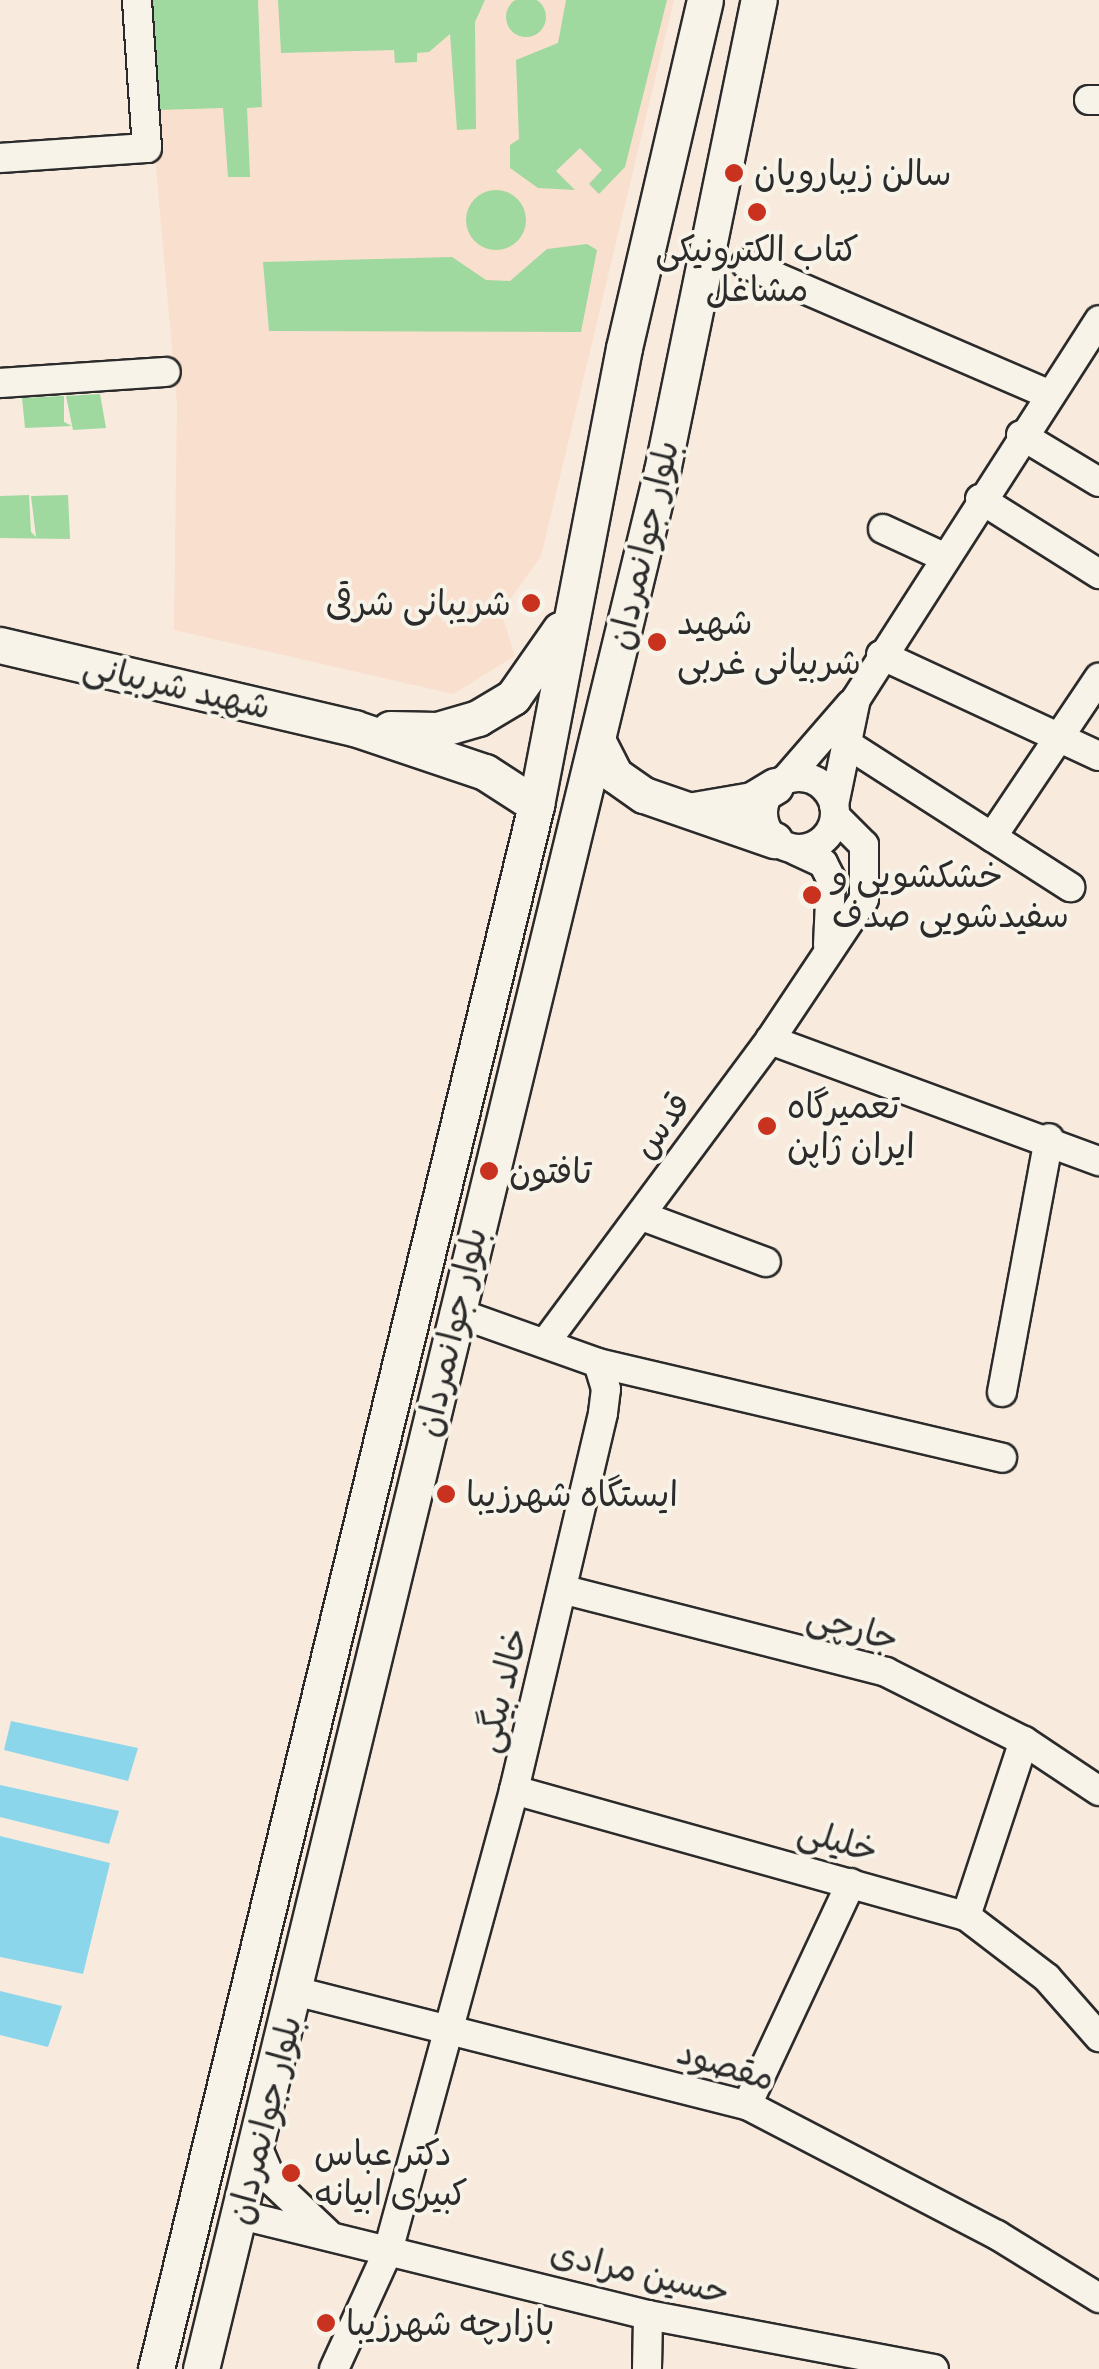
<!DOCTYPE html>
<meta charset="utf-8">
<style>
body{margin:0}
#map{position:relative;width:1099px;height:2369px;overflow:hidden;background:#f8eadc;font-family:"Patrick Hand","Playpen Sans Arabic",sans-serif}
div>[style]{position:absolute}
.built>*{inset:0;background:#f9dfce}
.green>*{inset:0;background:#9fd99f}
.round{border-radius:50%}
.water>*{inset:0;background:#8cd6ec}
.roads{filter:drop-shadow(2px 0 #2b2b2b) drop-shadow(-2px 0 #2b2b2b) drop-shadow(0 2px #2b2b2b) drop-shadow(0 -2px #2b2b2b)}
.minor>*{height:28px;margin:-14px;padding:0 14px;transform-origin:14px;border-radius:14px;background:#f7f3e8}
.minor>.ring{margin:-14px;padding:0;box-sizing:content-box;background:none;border:28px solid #f7f3e8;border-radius:50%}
.major>*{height:35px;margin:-17.5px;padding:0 17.5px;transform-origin:17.5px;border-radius:17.5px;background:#f7f3e8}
.dots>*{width:28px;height:28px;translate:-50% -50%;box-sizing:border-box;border:5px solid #f7f3e8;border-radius:50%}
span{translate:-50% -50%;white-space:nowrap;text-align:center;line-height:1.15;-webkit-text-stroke:8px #f7f3e8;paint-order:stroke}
.poi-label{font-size:35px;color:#2b2b2b}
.left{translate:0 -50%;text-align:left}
.right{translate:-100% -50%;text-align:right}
.street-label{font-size:35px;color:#2b2b2b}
</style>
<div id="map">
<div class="built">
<div style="clip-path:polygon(141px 0,674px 0,541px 556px,501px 612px,515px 656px,453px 694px,174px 630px,177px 404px)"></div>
</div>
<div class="green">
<div class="round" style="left:506px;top:-3px;width:40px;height:40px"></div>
<div style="clip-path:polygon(151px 0,258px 0,262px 107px,247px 108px,250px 177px,228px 177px,223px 108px,159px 110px)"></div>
<div style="clip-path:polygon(278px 0,485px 0,475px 22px,476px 129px,457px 130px,450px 34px,429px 52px,417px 53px,417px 62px,395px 63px,394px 50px,281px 53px)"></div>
<div style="clip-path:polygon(566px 0,667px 0,625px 167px,599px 194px,589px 184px,602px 170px,580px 148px,556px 171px,575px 190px,538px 188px,510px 168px,510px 145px,519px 139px,516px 60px,558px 43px)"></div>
<div class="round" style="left:466px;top:190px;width:60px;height:60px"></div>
<div style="clip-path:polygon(587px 244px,597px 250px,581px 332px,269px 331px,263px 262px,452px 257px,486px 280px,510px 281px,547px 249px)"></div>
<div style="clip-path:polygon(100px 394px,106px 428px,73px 430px,66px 396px)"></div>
<div style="clip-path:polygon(64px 396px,64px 422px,72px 426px,25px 428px,22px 398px)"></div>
<div style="clip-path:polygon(29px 495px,31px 532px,36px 537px,31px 496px,68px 495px,70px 539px,0 538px,0 496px)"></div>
</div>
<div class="water">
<div style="clip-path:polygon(11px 1721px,138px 1748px,128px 1781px,4px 1750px)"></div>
<div style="clip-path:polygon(0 1785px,119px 1811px,109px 1844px,0 1817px)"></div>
<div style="clip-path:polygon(0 1836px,110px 1863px,83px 1974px,0 1957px)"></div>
<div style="clip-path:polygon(0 1991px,62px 2006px,48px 2047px,0 2035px)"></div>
</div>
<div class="roads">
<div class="minor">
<div style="left:1089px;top:100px;width:10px"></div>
<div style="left:0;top:158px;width:147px;rotate:-3.9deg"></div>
<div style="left:147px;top:148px;width:148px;rotate:-93.9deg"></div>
<div style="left:746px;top:264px;width:329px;rotate:23.3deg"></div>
<div style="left:0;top:383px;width:166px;rotate:-3.8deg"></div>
<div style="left:1021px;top:435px;width:91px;rotate:31.1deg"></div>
<div style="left:980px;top:499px;width:141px;rotate:32.2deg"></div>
<div style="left:883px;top:529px;width:67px;rotate:24.7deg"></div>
<div style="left:881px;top:655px;width:240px;rotate:24.9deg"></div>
<div style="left:844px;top:742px;width:269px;rotate:32.7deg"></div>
<div class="ring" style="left:763px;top:777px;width:44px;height:44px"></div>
<div style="left:786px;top:779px;width:99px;rotate:-49.1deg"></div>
<div style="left:834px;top:805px;width:108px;rotate:-78.3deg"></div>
<div style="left:856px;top:699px;width:450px;rotate:-57.3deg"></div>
<div style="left:992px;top:837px;width:192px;rotate:-56.1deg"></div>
<div style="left:795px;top:850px;width:31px;rotate:25deg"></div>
<div style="left:823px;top:863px;width:18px;rotate:63deg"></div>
<div style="left:831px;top:879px;width:66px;rotate:92.6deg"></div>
<div style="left:770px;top:1040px;width:351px;rotate:20.2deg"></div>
<div style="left:642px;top:1216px;width:132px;rotate:20.4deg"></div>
<div style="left:455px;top:1312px;width:152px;rotate:19.6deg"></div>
<div style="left:598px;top:1363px;width:415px;rotate:13.2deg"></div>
<div style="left:545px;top:1343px;width:377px;rotate:-53.4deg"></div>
<div style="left:770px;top:1040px;width:169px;rotate:-56.3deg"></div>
<div style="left:864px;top:899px;width:54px;rotate:-90deg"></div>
<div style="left:864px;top:845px;width:41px;rotate:-135deg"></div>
<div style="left:1002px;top:1392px;width:258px;rotate:-79.5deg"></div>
<div style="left:565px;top:1590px;width:331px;rotate:14.3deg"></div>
<div style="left:886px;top:1672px;width:154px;rotate:26.6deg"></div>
<div style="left:1024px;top:1741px;width:90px;rotate:33.7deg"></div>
<div style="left:514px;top:1790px;width:469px;rotate:15.6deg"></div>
<div style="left:966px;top:1916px;width:102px;rotate:37.4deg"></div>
<div style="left:1047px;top:1978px;width:79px;rotate:48.6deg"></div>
<div style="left:966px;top:1916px;width:184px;rotate:-71.7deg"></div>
<div style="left:295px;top:1991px;width:466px;rotate:14.2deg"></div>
<div style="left:747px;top:2105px;width:282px;rotate:27.5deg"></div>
<div style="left:997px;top:2235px;width:120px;rotate:31.7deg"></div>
<div style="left:747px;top:2105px;width:245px;rotate:-64.9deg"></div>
<div style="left:257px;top:2146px;width:38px;rotate:67deg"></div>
<div style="left:272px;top:2181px;width:76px;rotate:43.4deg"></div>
<div style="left:241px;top:2215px;width:419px;rotate:13.8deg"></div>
<div style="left:648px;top:2315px;width:291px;rotate:10.7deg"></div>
<div style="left:334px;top:2369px;width:130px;rotate:-65.4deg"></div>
<div style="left:388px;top:2251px;width:478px;rotate:-74.7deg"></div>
<div style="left:514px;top:1790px;width:387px;rotate:-76.7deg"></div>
<div style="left:603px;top:1413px;width:24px;rotate:-83deg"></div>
<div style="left:606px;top:1389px;width:27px;rotate:-107deg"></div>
<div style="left:647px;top:2369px;width:54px;rotate:-88.9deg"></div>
</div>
<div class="major">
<div style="left:0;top:645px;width:364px;rotate:13.2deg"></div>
<div style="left:354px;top:728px;width:138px;rotate:18.6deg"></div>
<div style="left:485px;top:772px;width:61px;rotate:32.9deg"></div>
<div style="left:390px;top:729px;width:47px;rotate:1.2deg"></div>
<div style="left:437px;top:730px;width:43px;rotate:-16.3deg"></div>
<div style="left:478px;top:718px;width:41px;rotate:-31deg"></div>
<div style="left:513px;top:697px;width:82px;rotate:-55deg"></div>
<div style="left:597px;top:740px;width:39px;rotate:63deg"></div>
<div style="left:615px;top:775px;width:35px;rotate:35deg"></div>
<div style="left:644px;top:795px;width:138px;rotate:19.1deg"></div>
<div style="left:694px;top:810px;width:59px;rotate:-9.8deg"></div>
<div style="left:752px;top:800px;width:27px;rotate:-31deg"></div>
<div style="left:156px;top:2369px;width:1610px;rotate:-76.34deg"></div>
<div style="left:536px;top:805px;width:465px;rotate:-79.1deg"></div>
<div style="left:624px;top:348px;width:357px;rotate:-76.9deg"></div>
<div style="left:201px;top:2369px;width:1953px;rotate:-76.35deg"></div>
<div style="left:662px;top:471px;width:481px;rotate:-78.4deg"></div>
</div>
</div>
<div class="dots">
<div style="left:734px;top:173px;background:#c8321e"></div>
<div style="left:757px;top:212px;background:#c8321e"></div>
<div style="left:531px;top:603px;background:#c8321e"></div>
<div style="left:657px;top:642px;background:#c8321e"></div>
<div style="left:812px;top:895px;background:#c8321e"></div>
<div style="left:767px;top:1126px;background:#c8321e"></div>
<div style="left:489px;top:1171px;background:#c8321e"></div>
<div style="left:446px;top:1494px;background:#c8321e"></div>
<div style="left:291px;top:2173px;background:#c8321e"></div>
<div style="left:326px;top:2323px;background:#c8321e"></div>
</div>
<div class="poi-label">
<span class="left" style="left:754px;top:173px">سالن زیبارویان</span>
<span style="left:757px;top:269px">کتاب الکترونیکی<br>مشاغل</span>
<span class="right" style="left:511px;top:603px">شریبانی شرقی</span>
<span class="left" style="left:677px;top:642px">شهید<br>شربیانی غربی</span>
<span class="left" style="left:832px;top:895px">خشکشویی و<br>سفیدشویی صدف</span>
<span class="left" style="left:787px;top:1126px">تعمیرگاه<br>ایران ژاپن</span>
<span class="left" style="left:509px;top:1171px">تافتون</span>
<span class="left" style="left:466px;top:1494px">ایستگاه شهرزیبا</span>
<span class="left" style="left:314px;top:2173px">دکتر عباس<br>کبیری ابیانه</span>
<span class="left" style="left:346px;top:2323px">بازارچه شهرزیبا</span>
</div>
<div class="street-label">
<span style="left:643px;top:545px;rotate:-77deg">بلوار جوانمردان</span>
<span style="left:177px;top:686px;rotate:13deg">شهید شربیانی</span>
<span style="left:661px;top:1125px;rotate:-54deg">قدس</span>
<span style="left:451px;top:1332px;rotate:-77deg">بلوار جوانمردان</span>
<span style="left:853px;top:1627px;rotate:16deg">جارچی</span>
<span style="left:501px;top:1690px;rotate:-76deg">خالد بیگی</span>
<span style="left:838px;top:1840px;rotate:16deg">خلیلی</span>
<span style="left:726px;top:2065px;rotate:17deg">مقصود</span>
<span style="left:264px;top:2120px;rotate:-76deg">بلوار جوانمردان</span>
<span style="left:640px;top:2272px;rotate:13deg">حسین مرادی</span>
</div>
</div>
